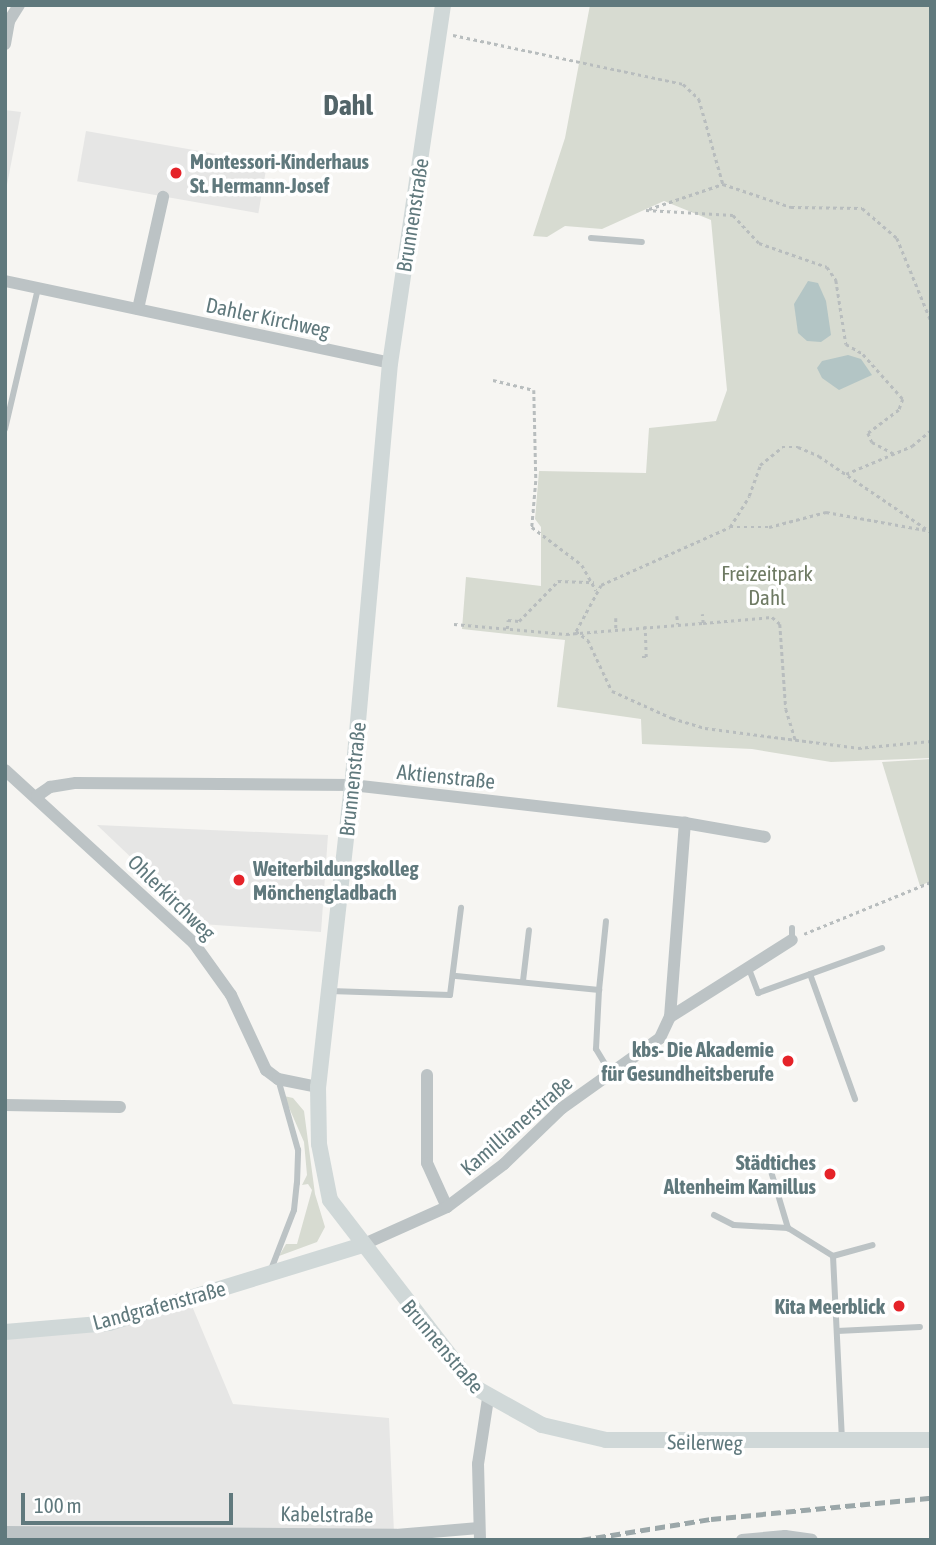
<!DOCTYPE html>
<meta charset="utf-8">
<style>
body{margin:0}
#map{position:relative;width:936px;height:1545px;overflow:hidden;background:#f6f5f2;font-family:"Asap Condensed",sans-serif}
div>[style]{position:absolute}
.built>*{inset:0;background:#e6e6e5;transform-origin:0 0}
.green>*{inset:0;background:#d7dbd1}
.water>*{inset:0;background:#b3c5c5}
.path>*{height:2.5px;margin-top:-1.25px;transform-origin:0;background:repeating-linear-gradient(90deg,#b8bdbe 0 3.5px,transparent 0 7px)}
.lane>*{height:6px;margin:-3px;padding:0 3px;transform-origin:3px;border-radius:3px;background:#bcc3c5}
.street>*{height:12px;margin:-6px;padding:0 6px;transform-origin:6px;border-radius:6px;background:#bcc3c5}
.secondary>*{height:16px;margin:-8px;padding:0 8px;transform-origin:8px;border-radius:8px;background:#d0d8d8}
.rail>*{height:4.5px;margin-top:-2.25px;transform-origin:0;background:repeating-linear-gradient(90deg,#9ba7a9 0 10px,transparent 0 15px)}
.dots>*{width:19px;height:19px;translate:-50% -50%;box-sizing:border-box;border:4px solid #fff;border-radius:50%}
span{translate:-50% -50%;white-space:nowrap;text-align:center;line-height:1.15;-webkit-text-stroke:7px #fff;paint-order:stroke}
.poi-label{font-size:21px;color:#60797d;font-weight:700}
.left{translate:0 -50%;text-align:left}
.right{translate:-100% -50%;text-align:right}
.street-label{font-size:21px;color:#60797d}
.park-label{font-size:21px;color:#6e7a63}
.district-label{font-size:28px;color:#526468;font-weight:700}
.frame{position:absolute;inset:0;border:7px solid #60797d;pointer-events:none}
.scale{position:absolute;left:21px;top:1493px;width:212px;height:32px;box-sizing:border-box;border:4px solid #60797d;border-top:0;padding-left:9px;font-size:21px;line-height:24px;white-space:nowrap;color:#60797d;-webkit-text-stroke:5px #fff;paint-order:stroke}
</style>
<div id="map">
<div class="built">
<div style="clip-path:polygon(5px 110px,21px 112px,5px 195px)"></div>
<div style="left:86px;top:131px;width:184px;height:51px;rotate:10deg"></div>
<div style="clip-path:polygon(97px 825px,328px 835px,321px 932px,201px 924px)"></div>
<div style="clip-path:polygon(192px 1306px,233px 1404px,389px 1418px,394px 1533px,5px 1540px,5px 1336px)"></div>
</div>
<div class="green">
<div style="clip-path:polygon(590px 5px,931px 5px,931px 758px,831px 762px,752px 749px,642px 744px,641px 719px,557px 707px,565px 640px,462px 629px,466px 577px,541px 586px,541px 527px,535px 519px,539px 471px,646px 473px,649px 428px,716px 421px,727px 390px,711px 220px,664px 201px,602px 229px,565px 226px,547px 237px,533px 236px,565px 138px)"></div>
<div style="clip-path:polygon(931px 759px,931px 881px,920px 886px,882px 762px)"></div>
<div style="clip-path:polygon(284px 1096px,293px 1098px,304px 1111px,315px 1194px,325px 1227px,317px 1242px,279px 1256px,286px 1244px,297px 1244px,312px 1190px,308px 1184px,302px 1185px,307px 1175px,304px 1142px)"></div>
</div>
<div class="water">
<div style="clip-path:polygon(808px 281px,818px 283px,826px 301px,831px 335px,821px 342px,807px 341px,798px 333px,794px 304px)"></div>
<div style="clip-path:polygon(848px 355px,861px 359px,872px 375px,839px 390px,822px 378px,817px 368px,822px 361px)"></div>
</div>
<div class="path">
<div style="left:453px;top:35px;width:235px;rotate:12deg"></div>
<div style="left:683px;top:84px;width:22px;rotate:43deg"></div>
<div style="left:699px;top:99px;width:88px;rotate:74.2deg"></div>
<div style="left:649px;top:209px;width:78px;rotate:-18.7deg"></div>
<div style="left:723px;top:184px;width:72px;rotate:18.7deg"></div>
<div style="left:791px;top:207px;width:71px;rotate:0.8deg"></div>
<div style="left:862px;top:208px;width:46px;rotate:40.6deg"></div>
<div style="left:897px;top:238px;width:90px;rotate:67.7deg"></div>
<div style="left:646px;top:210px;width:87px;rotate:3.3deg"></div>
<div style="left:733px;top:215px;width:38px;rotate:47deg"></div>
<div style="left:759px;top:243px;width:72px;rotate:19.4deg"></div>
<div style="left:827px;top:267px;width:16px;rotate:55deg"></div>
<div style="left:836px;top:280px;width:65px;rotate:81.1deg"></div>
<div style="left:846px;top:344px;width:20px;rotate:30deg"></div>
<div style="left:863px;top:354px;width:60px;rotate:48.4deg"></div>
<div style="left:903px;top:399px;width:12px;rotate:110deg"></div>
<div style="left:899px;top:410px;width:39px;rotate:143deg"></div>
<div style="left:868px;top:433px;width:10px;rotate:66deg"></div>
<div style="left:872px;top:442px;width:24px;rotate:28deg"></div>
<div style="left:493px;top:380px;width:42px;rotate:13.7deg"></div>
<div style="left:534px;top:390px;width:91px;rotate:88.7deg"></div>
<div style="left:536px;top:481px;width:46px;rotate:95deg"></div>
<div style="left:532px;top:527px;width:63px;rotate:37.2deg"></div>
<div style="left:582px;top:565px;width:29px;rotate:61deg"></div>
<div style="left:846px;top:474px;width:72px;rotate:-23deg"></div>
<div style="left:912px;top:446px;width:25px;rotate:-40deg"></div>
<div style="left:730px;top:527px;width:39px"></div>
<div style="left:769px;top:527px;width:59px;rotate:-14.7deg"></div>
<div style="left:826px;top:512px;width:101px;rotate:10.3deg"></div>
<div style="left:677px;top:616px;width:8px;rotate:83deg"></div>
<div style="left:616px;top:618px;width:10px;rotate:90deg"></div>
<div style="left:703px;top:623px;width:69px;rotate:-5deg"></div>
<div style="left:772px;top:617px;width:11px;rotate:41deg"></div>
<div style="left:780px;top:624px;width:85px;rotate:86deg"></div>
<div style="left:786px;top:709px;width:34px;rotate:73deg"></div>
<div style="left:454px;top:624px;width:112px;rotate:5.1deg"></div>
<div style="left:566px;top:634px;width:137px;rotate:-4.6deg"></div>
<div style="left:703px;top:623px;width:9px;rotate:-96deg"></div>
<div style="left:507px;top:629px;width:9px;rotate:-84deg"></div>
<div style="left:508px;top:620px;width:11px;rotate:5deg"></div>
<div style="left:519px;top:621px;width:56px;rotate:-45.7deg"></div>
<div style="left:558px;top:581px;width:36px;rotate:2deg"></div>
<div style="left:576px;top:631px;width:52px;rotate:-61.5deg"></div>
<div style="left:601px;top:585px;width:141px;rotate:-24.2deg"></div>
<div style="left:730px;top:527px;width:36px;rotate:-58deg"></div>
<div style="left:749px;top:496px;width:33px;rotate:-70deg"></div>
<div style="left:760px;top:465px;width:28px;rotate:-39deg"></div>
<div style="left:782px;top:447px;width:16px"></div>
<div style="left:798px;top:447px;width:23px;rotate:23deg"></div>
<div style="left:819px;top:456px;width:135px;rotate:34.2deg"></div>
<div style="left:576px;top:631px;width:15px;rotate:37deg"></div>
<div style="left:588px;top:640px;width:56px;rotate:64.8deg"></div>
<div style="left:612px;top:691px;width:66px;rotate:24.2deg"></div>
<div style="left:672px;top:718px;width:34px;rotate:17deg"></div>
<div style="left:705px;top:728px;width:154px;rotate:7.4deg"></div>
<div style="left:858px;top:748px;width:73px;rotate:-5.5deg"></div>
<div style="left:642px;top:657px;width:4px"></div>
<div style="left:646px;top:657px;width:31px;rotate:-92deg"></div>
<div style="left:804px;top:934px;width:137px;rotate:-22.3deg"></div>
</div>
<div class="lane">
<div style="left:591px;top:238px;width:51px;rotate:4.5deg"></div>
<div style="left:5px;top:429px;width:145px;rotate:-76.8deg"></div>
<div style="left:792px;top:940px;width:12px;rotate:-90deg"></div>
<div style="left:749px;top:969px;width:26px;rotate:69deg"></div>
<div style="left:758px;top:993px;width:132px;rotate:-19.9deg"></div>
<div style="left:810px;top:974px;width:133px;rotate:70.2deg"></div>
<div style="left:456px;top:976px;width:144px;rotate:5.6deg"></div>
<div style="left:599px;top:990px;width:59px;rotate:92.9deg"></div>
<div style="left:596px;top:1049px;width:27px;rotate:59deg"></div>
<div style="left:523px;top:981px;width:51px;rotate:-83.3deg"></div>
<div style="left:599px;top:990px;width:69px;rotate:-84.2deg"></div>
<div style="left:330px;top:991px;width:120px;rotate:1.9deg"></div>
<div style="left:450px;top:995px;width:88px;rotate:-82.8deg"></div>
<div style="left:770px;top:1168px;width:63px;rotate:73.3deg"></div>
<div style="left:788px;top:1228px;width:53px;rotate:31.9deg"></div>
<div style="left:833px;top:1256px;width:184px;rotate:87.2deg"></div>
<div style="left:714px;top:1215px;width:22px;rotate:27deg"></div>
<div style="left:734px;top:1225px;width:54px;rotate:3.2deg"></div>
<div style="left:833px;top:1256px;width:41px;rotate:-15.4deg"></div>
<div style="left:270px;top:1272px;width:66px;rotate:-68.8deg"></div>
<div style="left:294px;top:1210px;width:27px;rotate:-84deg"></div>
<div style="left:297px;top:1183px;width:33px;rotate:-88deg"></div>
<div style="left:298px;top:1150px;width:74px;rotate:-105.7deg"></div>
<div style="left:837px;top:1331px;width:83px;rotate:-2.8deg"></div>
</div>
<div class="street">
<div style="left:5px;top:44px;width:23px;rotate:-80deg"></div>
<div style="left:9px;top:21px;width:19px;rotate:-58deg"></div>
<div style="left:5px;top:281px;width:394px;rotate:12deg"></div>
<div style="left:138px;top:309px;width:115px;rotate:-77.4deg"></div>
<div style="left:5px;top:770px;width:255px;rotate:42.5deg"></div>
<div style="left:193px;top:942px;width:65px;rotate:54.4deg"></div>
<div style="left:231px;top:995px;width:83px;rotate:65deg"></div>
<div style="left:266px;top:1070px;width:15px;rotate:37deg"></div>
<div style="left:278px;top:1079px;width:41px;rotate:11.3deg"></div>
<div style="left:37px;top:796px;width:16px;rotate:-35deg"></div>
<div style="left:50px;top:787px;width:26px;rotate:-9deg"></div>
<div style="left:76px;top:783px;width:276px;rotate:0.4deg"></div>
<div style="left:352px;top:785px;width:335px;rotate:6.5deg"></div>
<div style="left:685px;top:823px;width:81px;rotate:9.9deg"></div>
<div style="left:670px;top:1017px;width:195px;rotate:-85.6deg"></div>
<div style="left:427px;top:1075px;width:88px;rotate:90deg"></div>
<div style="left:427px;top:1163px;width:48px;rotate:65.6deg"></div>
<div style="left:5px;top:1105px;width:115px;rotate:1deg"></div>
<div style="left:362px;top:1245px;width:93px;rotate:-24.1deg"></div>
<div style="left:447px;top:1207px;width:71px;rotate:-37deg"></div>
<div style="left:504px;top:1164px;width:81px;rotate:-44deg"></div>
<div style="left:562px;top:1108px;width:120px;rotate:-35.5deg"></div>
<div style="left:660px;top:1038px;width:23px;rotate:-65deg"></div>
<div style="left:670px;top:1017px;width:144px;rotate:-32.3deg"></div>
<div style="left:5px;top:1532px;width:391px;rotate:0.4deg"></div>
<div style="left:396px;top:1535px;width:83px;rotate:-4.8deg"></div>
<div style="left:480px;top:1540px;width:76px;rotate:-91.5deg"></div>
<div style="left:478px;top:1464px;width:66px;rotate:-81.3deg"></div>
<div style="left:742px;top:1540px;width:43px;rotate:-5.3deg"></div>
<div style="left:785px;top:1536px;width:27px;rotate:8deg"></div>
</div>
<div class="secondary">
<div style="left:443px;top:5px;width:362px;rotate:98.4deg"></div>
<div style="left:390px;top:363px;width:424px;rotate:95.1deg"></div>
<div style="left:352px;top:785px;width:304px;rotate:96.4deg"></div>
<div style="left:318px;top:1087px;width:57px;rotate:89deg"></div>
<div style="left:319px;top:1144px;width:57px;rotate:78.9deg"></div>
<div style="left:330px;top:1200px;width:236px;rotate:52.4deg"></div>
<div style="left:474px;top:1387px;width:78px;rotate:29.2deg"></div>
<div style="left:542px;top:1425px;width:66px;rotate:13.2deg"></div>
<div style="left:606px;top:1440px;width:325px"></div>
<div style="left:5px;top:1332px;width:104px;rotate:-4.9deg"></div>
<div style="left:109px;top:1323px;width:265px;rotate:-17.1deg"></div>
</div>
<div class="rail">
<div style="left:581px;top:1540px;width:132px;rotate:-9.2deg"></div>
<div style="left:711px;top:1519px;width:221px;rotate:-5.5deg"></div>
</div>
<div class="dots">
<div style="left:176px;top:173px;background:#e52329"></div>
<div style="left:239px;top:880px;background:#e52329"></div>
<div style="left:788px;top:1061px;background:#e52329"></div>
<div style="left:830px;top:1174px;background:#e52329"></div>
<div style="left:899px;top:1306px;background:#e52329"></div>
</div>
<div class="poi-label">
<span class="left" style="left:190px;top:173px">Montessori-Kinderhaus<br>St. Hermann-Josef</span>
<span class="left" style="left:253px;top:880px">Weiterbildungskolleg<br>Mönchengladbach</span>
<span class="right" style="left:774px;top:1061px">kbs- Die Akademie<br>für Gesundheitsberufe</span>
<span class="right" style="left:816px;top:1174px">Städtiches<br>Altenheim Kamillus</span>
<span class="right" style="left:885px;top:1306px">Kita Meerblick</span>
</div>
<div class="street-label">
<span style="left:412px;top:215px;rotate:-81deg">Brunnenstraße</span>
<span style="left:268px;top:317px;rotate:12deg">Dahler Kirchweg</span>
<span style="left:446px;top:776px;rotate:6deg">Aktienstraße</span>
<span style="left:352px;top:779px;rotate:-84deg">Brunnenstraße</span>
<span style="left:172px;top:897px;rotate:44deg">Ohlerkirchweg</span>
<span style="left:516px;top:1125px;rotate:-41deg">Kamillianerstraße</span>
<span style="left:159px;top:1305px;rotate:-15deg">Landgrafenstraße</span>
<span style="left:443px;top:1346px;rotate:50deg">Brunnenstraße</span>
<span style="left:705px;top:1442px;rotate:1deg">Seilerweg</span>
<span style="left:327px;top:1514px;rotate:1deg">Kabelstraße</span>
</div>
<div class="park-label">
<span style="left:767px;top:585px">Freizeitpark<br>Dahl</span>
</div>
<div class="district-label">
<span style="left:348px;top:105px">Dahl</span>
</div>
<div class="frame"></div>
<div class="scale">100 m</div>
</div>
